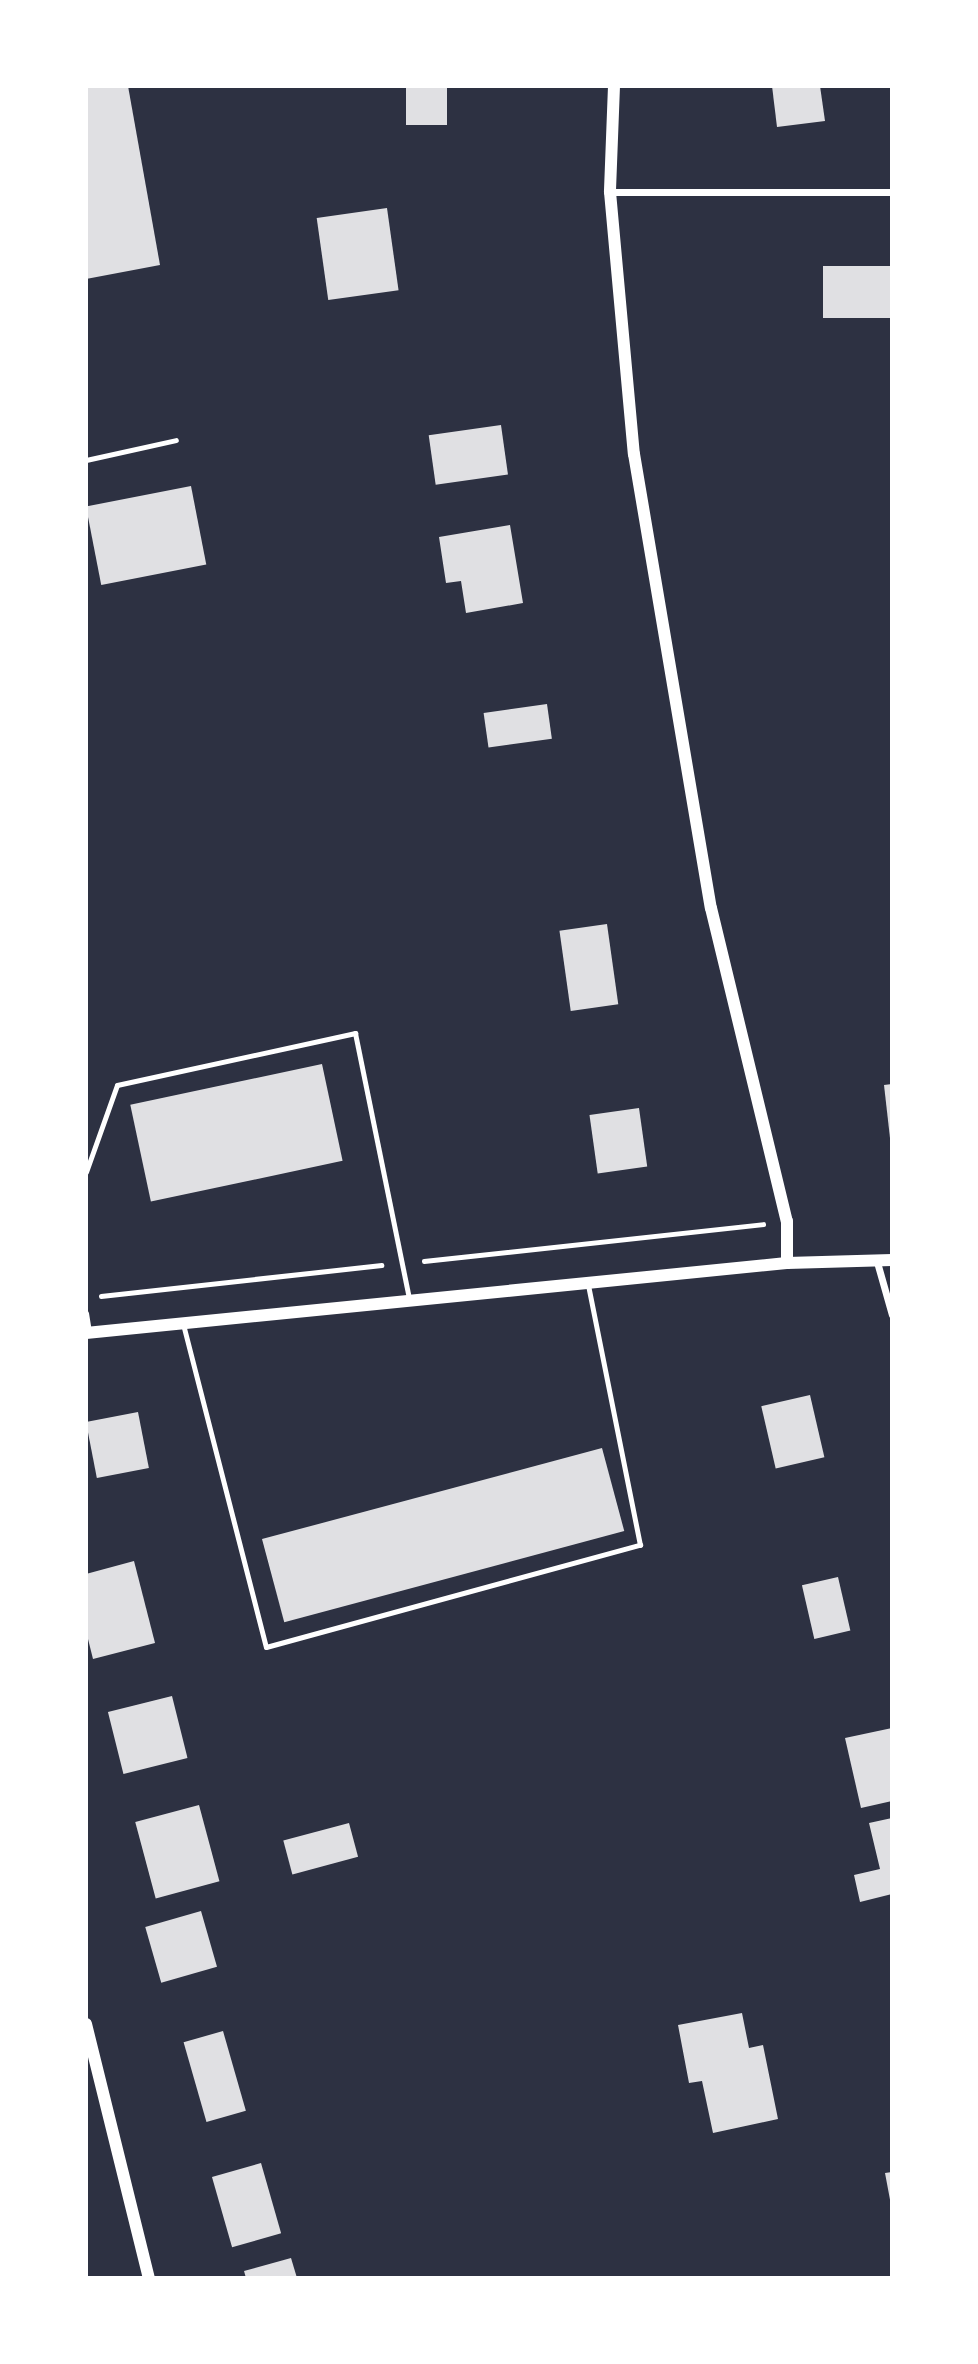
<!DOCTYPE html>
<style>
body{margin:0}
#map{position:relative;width:978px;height:2364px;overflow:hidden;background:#2d3142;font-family:"IBM Plex Sans",sans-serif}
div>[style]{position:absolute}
.building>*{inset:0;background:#e0e0e3;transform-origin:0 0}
.path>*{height:4.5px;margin:-2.25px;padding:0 2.25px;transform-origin:2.25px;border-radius:2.25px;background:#fff}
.service>*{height:5px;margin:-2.5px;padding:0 2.5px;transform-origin:2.5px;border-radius:2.5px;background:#fff}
.minor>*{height:7px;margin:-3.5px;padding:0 3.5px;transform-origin:3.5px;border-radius:3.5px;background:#fff}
.tertiary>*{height:12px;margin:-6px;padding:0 6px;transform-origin:6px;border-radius:6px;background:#fff}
span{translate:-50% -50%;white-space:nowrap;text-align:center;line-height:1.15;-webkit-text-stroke:5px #fff;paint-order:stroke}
.frame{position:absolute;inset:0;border:88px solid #fff;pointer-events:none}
</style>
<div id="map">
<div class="building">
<div style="clip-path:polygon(86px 86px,128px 86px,160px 265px,86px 279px)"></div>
<div style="left:406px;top:86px;width:41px;height:39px"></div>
<div style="clip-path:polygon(772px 86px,820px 86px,825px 121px,777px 127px)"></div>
<div style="left:387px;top:208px;width:83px;height:71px;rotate:82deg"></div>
<div style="left:892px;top:266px;width:52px;height:69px;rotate:90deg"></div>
<div style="left:501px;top:425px;width:50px;height:73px;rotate:82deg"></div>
<div style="left:191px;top:486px;width:80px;height:107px;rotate:79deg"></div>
<div style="clip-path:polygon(510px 525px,523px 603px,466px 613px,461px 581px,446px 583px,439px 537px)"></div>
<div style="left:547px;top:704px;width:35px;height:64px;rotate:82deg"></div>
<div style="left:607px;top:924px;width:81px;height:48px;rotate:82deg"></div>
<div style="left:322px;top:1064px;width:99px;height:196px;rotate:78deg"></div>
<div style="clip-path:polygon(892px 1084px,892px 1138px,890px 1138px,884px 1085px)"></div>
<div style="left:639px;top:1108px;width:59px;height:50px;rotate:82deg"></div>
<div style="left:810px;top:1395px;width:64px;height:50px;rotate:77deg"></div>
<div style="left:138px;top:1412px;width:57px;height:53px;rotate:79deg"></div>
<div style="left:602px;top:1448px;width:86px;height:352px;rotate:75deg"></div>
<div style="clip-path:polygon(134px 1561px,155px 1643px,93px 1659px,86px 1631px,86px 1574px)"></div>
<div style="left:838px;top:1577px;width:55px;height:37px;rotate:77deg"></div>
<div style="left:172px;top:1696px;width:64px;height:66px;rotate:76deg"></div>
<div style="clip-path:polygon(892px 1728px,892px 1801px,861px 1808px,845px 1738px)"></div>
<div style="left:199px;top:1805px;width:79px;height:66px;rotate:75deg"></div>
<div style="clip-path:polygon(892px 1818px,892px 1894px,860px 1902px,854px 1875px,880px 1869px,869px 1823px)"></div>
<div style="left:349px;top:1823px;width:35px;height:68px;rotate:75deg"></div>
<div style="left:201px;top:1911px;width:58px;height:58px;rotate:74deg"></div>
<div style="clip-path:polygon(742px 2013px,749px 2048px,763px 2045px,778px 2119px,713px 2133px,702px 2081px,689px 2083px,678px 2025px)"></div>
<div style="left:223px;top:2031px;width:83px;height:41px;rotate:74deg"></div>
<div style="left:261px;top:2163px;width:73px;height:51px;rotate:74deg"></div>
<div style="clip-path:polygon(892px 2172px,892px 2205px,891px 2205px,885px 2173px)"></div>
<div style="clip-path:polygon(291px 2258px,297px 2278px,246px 2278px,244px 2271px)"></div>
</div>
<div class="path">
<div style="left:424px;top:1261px;width:341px;rotate:-6.2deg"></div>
<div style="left:101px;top:1296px;width:282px;rotate:-6.3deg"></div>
</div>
<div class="service">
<div style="left:86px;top:460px;width:92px;rotate:-12.5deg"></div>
<div style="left:86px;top:1172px;width:92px;rotate:-70.4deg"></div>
<div style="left:117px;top:1085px;width:244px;rotate:-12.3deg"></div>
<div style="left:355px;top:1033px;width:271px;rotate:78.5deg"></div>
<div style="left:86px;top:1313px;width:19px;rotate:81deg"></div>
<div style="left:183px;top:1324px;width:333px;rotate:75.6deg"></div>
<div style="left:266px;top:1647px;width:388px;rotate:-15.3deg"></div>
<div style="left:640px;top:1545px;width:266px;rotate:-101.3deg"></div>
</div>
<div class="minor">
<div style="left:610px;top:192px;width:282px"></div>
<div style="left:877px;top:1262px;width:55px;rotate:74.2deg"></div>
</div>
<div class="tertiary">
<div style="left:614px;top:86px;width:106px;rotate:92.2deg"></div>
<div style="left:610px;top:192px;width:263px;rotate:84.8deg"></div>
<div style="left:634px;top:454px;width:460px;rotate:80.4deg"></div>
<div style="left:711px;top:908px;width:322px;rotate:76.4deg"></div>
<div style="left:787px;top:1221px;width:42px;rotate:90deg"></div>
<div style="left:86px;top:1333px;width:704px;rotate:-5.7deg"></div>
<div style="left:787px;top:1263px;width:105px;rotate:-1.6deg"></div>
<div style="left:86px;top:2024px;width:262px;rotate:76.1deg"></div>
</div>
<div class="frame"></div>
</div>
